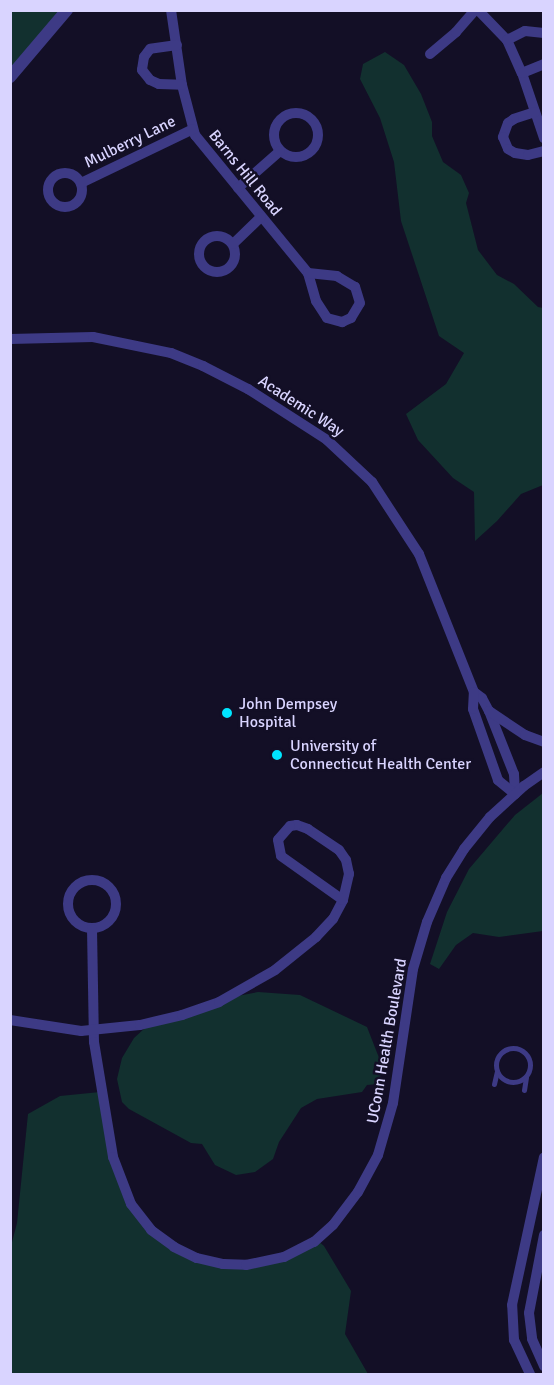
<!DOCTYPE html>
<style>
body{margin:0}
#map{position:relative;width:554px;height:1385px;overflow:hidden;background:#130f26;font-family:Signika,sans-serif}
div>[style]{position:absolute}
.green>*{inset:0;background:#12302f}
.service>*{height:5px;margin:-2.5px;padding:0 2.5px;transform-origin:2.5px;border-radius:2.5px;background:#3d3a85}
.service>.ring{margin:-2.5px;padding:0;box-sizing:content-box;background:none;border:5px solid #3d3a85;border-radius:50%}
.minor>*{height:10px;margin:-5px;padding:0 5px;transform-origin:5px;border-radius:5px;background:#3d3a85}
.minor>.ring{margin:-5px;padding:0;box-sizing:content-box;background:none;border:10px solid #3d3a85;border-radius:50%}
.tertiary>*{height:12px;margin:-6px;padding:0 6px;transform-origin:6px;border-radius:6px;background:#3d3a85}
.dots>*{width:16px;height:16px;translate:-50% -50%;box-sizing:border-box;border:3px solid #130f26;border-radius:50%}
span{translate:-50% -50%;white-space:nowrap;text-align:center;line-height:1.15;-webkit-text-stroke:5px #130f26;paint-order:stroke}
.street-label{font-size:16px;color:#d9d4ff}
.poi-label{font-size:16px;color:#d9d4ff}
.left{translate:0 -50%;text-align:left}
.frame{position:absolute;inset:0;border:12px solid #d9d4ff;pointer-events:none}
</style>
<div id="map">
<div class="green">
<div style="clip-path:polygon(11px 11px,67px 11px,11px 77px)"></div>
<div style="clip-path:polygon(385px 52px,404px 65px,421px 94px,432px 122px,432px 136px,443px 162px,461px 175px,469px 193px,466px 203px,478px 250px,497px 275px,514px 284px,538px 307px,543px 308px,543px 485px,521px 494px,497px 521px,475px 541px,474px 492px,453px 478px,418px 440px,406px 414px,446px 384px,464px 353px,439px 336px,401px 221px,394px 162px,380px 118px,360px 79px,363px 64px)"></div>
<div style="clip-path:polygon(543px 793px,543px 931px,499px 937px,473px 933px,456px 945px,439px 969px,430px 964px,447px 912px,469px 869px,515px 815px)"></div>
<div style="clip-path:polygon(258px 992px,300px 995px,367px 1027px,383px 1068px,378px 1084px,367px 1085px,362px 1092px,317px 1099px,301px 1108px,279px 1142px,273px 1159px,255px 1172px,236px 1175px,215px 1165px,202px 1144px,191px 1143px,129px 1109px,122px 1102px,117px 1079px,122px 1058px,134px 1038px,145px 1028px,232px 997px)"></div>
<div style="clip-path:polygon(100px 1092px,121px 1185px,141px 1220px,175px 1248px,249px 1267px,317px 1240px,324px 1246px,351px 1291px,345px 1334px,368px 1374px,11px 1374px,11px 1246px,17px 1223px,28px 1114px,60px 1096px)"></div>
</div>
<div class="service">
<div class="ring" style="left:496px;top:1048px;width:29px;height:29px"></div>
<div style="left:494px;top:1084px;width:13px;rotate:-77deg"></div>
<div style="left:524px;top:1090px;width:13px;rotate:-81deg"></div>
</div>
<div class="minor">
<div style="left:171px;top:10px;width:76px;rotate:81.7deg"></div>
<div style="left:182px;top:85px;width:52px;rotate:75.4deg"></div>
<div style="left:195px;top:135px;width:178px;rotate:50.7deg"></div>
<div style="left:308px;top:273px;width:29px;rotate:74deg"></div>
<div style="left:316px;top:301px;width:20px;rotate:57deg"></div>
<div style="left:327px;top:318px;width:16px;rotate:15deg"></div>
<div style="left:342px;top:322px;width:10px;rotate:-24deg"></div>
<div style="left:351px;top:318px;width:17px;rotate:-59deg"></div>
<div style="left:360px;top:303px;width:17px;rotate:-107deg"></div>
<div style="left:355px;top:287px;width:21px;rotate:-149deg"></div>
<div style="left:337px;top:276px;width:29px;rotate:-174deg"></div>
<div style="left:478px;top:10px;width:42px;rotate:46deg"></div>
<div style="left:507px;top:40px;width:36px;rotate:66deg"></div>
<div style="left:522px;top:73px;width:69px;rotate:71.3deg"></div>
<div style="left:507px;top:40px;width:20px;rotate:-27deg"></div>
<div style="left:525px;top:31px;width:19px;rotate:6deg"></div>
<div style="left:177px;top:45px;width:27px;rotate:172deg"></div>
<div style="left:150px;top:49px;width:10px;rotate:127deg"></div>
<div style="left:144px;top:57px;width:13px;rotate:99deg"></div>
<div style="left:142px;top:70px;width:13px;rotate:51deg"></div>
<div style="left:150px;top:80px;width:10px;rotate:24deg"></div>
<div style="left:159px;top:84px;width:23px;rotate:2deg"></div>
<div style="left:430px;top:54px;width:34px;rotate:-40deg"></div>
<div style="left:456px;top:32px;width:29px;rotate:-49deg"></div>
<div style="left:522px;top:73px;width:24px;rotate:-22deg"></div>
<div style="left:535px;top:112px;width:22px;rotate:162deg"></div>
<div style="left:514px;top:119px;width:7px;rotate:146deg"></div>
<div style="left:508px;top:123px;width:15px;rotate:110deg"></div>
<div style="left:503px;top:137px;width:13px;rotate:67deg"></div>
<div style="left:508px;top:149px;width:8px;rotate:30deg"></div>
<div style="left:515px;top:153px;width:13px;rotate:9deg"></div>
<div style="left:528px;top:155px;width:16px;rotate:-14deg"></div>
<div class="ring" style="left:274px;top:113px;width:34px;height:34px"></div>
<div class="ring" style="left:48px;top:173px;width:24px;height:24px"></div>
<div style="left:81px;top:183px;width:124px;rotate:-25.7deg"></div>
<div style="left:238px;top:188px;width:56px;rotate:-41.4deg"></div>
<div class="ring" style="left:199px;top:236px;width:26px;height:26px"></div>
<div style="left:233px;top:244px;width:39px;rotate:-44deg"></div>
<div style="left:10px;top:339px;width:83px;rotate:-1.4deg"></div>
<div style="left:93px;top:337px;width:80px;rotate:11.6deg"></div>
<div style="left:171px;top:353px;width:35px;rotate:22deg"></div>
<div style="left:203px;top:366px;width:51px;rotate:27.1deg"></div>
<div style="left:248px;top:389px;width:94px;rotate:32.8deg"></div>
<div style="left:327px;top:440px;width:62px;rotate:43deg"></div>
<div style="left:372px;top:482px;width:86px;rotate:56.9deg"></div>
<div style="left:419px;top:554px;width:149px;rotate:68.3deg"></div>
<div style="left:474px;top:692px;width:10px;rotate:37deg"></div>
<div style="left:482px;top:698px;width:15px;rotate:62deg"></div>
<div style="left:489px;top:711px;width:68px;rotate:68.4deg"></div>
<div style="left:514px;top:774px;width:20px;rotate:87deg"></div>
<div style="left:515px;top:794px;width:22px;rotate:-141deg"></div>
<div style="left:498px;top:780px;width:75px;rotate:-109.4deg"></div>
<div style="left:473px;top:709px;width:17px;rotate:-87deg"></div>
<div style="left:489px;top:711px;width:43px;rotate:33.7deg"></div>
<div style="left:525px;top:735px;width:20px;rotate:20deg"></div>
<div class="ring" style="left:68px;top:880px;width:38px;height:38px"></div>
<div style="left:92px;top:929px;width:113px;rotate:89deg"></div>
<div style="left:94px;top:1042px;width:117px;rotate:80.6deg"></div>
<div style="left:113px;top:1157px;width:50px;rotate:69deg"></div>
<div style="left:131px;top:1204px;width:33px;rotate:52deg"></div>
<div style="left:151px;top:1230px;width:29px;rotate:36deg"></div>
<div style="left:174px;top:1247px;width:25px;rotate:26deg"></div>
<div style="left:197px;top:1258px;width:27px;rotate:13deg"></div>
<div style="left:223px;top:1264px;width:23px;rotate:2deg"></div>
<div style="left:246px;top:1265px;width:39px;rotate:-12deg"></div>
<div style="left:284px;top:1257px;width:34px;rotate:-27deg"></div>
<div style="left:314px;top:1242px;width:25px;rotate:-42deg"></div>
<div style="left:333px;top:1225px;width:41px;rotate:-52.9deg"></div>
<div style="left:358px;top:1192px;width:42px;rotate:-61.6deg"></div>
<div style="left:378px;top:1155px;width:54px;rotate:-73.9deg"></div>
<div style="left:393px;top:1103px;width:135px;rotate:-81.5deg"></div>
<div style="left:413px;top:969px;width:49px;rotate:-73.4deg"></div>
<div style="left:427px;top:922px;width:48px;rotate:-66.6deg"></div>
<div style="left:446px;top:878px;width:34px;rotate:-58deg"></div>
<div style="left:464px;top:849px;width:41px;rotate:-50.9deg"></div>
<div style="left:490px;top:817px;width:46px;rotate:-42.4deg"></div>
<div style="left:524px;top:786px;width:24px;rotate:-35deg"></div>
<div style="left:10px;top:1020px;width:72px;rotate:8.8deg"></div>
<div style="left:81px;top:1031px;width:59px;rotate:-5.8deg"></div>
<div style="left:140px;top:1025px;width:43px;rotate:-13.4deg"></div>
<div style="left:182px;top:1015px;width:39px;rotate:-19deg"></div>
<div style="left:219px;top:1002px;width:64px;rotate:-29.7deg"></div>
<div style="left:275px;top:970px;width:53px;rotate:-38.8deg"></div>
<div style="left:316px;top:937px;width:25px;rotate:-47deg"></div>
<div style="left:333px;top:919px;width:21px;rotate:-62deg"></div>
<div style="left:343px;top:900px;width:27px;rotate:-77deg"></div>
<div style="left:349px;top:874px;width:14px;rotate:-102deg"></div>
<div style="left:346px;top:860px;width:12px;rotate:-125deg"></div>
<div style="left:339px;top:850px;width:37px;rotate:-146deg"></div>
<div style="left:308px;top:829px;width:12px;rotate:-160deg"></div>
<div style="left:297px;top:825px;width:7px;rotate:172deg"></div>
<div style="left:290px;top:826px;width:18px;rotate:131deg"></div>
<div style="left:278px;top:840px;width:16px;rotate:79deg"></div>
<div style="left:281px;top:856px;width:76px;rotate:35.4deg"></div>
<div style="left:544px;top:1235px;width:79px;rotate:100.9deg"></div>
<div style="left:529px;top:1313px;width:26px;rotate:83deg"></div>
<div style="left:532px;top:1339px;width:30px;rotate:66deg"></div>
<div style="left:530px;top:1374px;width:38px;rotate:-115deg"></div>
<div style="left:514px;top:1340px;width:35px;rotate:-93deg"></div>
<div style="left:512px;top:1305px;width:151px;rotate:-77.8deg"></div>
</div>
<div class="tertiary">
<div style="left:10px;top:77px;width:88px;rotate:-49.6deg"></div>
</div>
<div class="dots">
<div style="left:227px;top:713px;background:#00e5ff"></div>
<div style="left:277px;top:755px;background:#00e5ff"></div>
</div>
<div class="street-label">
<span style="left:130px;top:142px;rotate:-26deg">Mulberry Lane</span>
<span style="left:245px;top:173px;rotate:51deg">Barns Hill Road</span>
<span style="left:301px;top:406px;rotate:33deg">Academic Way</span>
<span style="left:387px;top:1041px;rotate:-80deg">UConn Health Boulevard</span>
</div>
<div class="poi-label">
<span class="left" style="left:239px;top:713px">John Dempsey<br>Hospital</span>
<span class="left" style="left:290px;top:755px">University of<br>Connecticut Health Center</span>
</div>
<div class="frame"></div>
</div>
